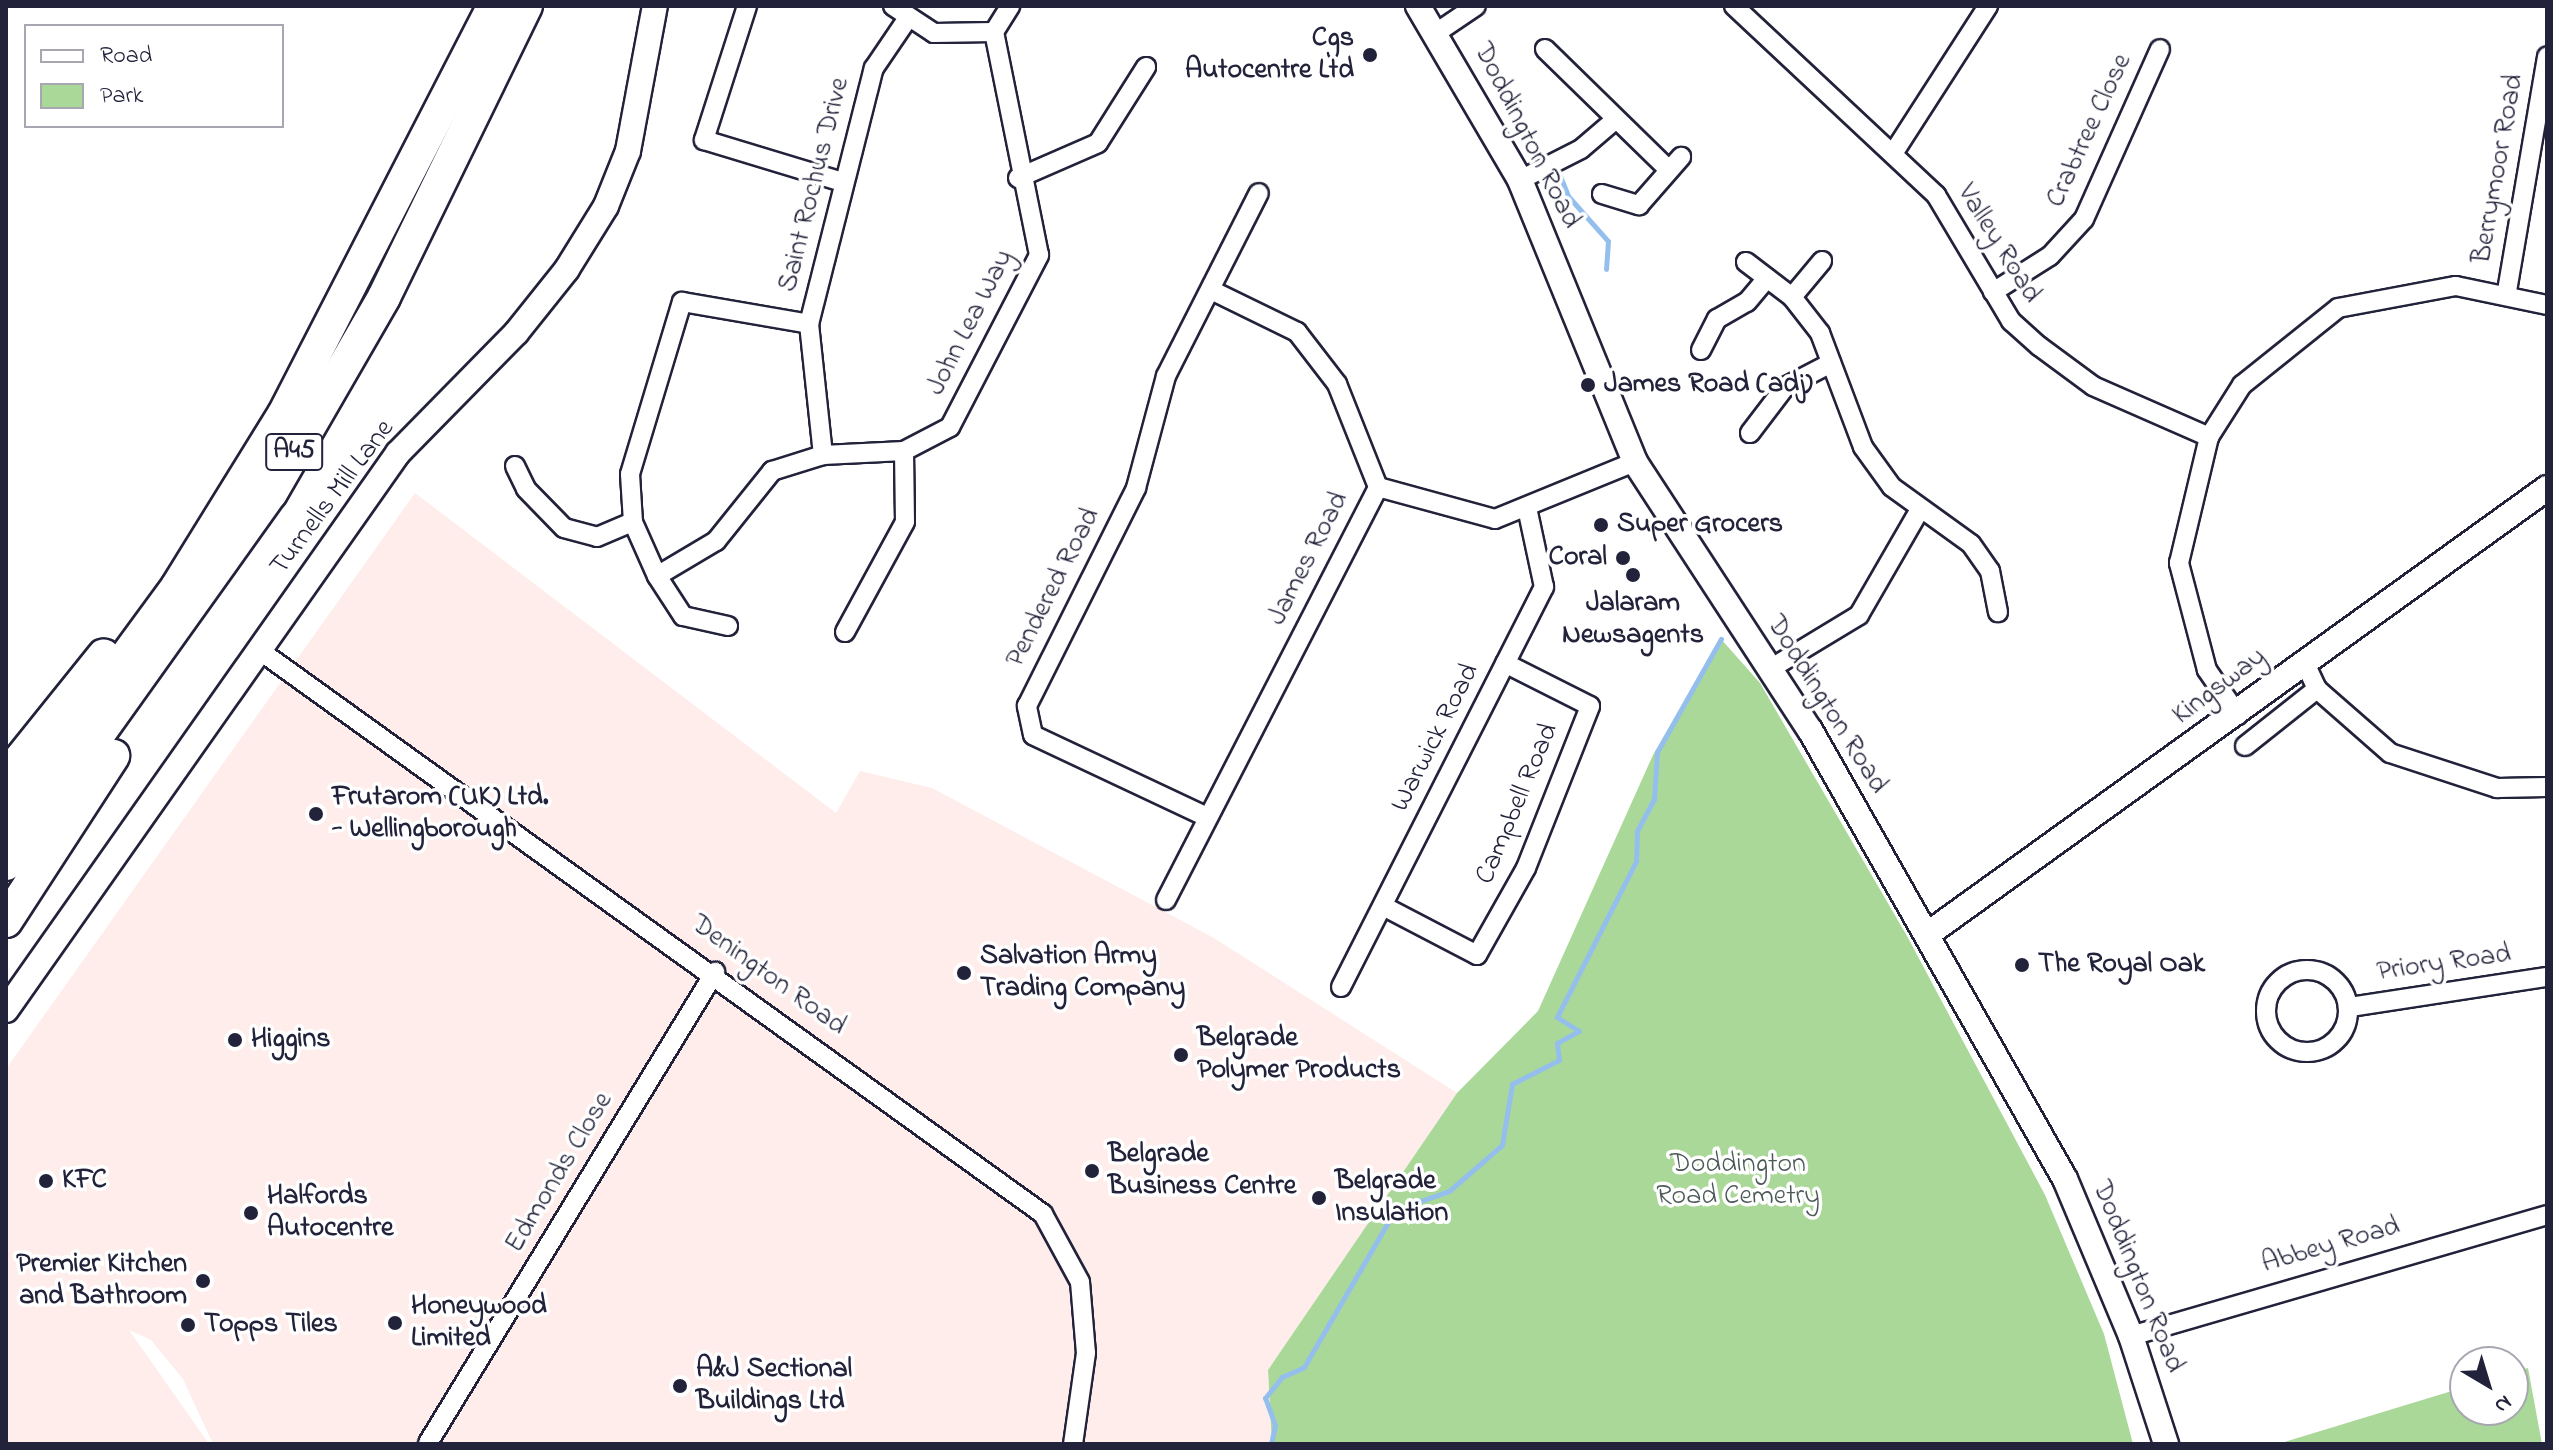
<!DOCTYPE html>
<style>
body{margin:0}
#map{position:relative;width:2553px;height:1450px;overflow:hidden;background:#fff;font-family:"Indie Flower",sans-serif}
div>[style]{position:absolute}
.built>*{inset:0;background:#feedea}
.green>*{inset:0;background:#aad898}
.stream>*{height:5px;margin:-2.5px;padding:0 2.5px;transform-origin:2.5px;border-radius:2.5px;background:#94bfed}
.roads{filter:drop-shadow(2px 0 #22223b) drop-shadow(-2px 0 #22223b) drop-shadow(0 2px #22223b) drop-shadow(0 -2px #22223b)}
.street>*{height:18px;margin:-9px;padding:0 9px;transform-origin:9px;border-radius:9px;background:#fff}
.street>.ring{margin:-9px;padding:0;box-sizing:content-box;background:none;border:18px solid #fff;border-radius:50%}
.secondary>*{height:24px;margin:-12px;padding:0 12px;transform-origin:12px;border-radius:12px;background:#fff}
.highway>*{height:32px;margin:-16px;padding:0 16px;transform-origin:16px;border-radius:16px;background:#fff}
.dots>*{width:22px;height:22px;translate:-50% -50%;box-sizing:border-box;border:4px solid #fff;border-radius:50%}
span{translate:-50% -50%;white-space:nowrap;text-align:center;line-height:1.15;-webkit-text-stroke:7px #fff;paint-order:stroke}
.shield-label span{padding:2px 6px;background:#fff;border:2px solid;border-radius:6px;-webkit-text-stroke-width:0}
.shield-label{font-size:26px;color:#22223b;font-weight:700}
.poi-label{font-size:28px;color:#22223b;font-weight:700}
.right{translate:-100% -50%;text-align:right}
.left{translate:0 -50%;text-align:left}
.street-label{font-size:28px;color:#22223b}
.park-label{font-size:28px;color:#4b5957}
.frame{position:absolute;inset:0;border:8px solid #22223b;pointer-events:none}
.legend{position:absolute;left:24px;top:24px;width:260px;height:104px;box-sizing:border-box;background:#fff;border:2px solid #a7a7b1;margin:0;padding:10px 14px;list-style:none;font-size:24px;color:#22223b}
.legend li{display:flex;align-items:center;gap:16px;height:40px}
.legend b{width:40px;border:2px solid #a7a7b1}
.north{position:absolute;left:2449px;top:1346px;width:80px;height:80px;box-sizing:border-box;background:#fff;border:2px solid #a7a7b1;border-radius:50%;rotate:142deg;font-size:22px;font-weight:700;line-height:32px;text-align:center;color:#22223b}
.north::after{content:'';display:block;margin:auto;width:28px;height:36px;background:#22223b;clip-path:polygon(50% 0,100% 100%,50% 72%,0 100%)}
</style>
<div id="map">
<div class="built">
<div style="clip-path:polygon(415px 493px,836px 813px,860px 771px,932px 788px,1214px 938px,1457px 1093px,1268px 1370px,1272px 1444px,213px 1444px,183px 1379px,151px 1340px,129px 1330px,209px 1444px,6px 1444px,6px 1069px)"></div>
</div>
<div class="green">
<div style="clip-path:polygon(1721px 639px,1760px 683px,1907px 936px,2045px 1195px,2104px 1334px,2133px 1444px,1272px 1444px,1268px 1370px,1457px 1093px,1538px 1011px,1653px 755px)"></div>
<div style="clip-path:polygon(2528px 1368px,2542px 1444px,2278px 1444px,2465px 1387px,2465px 1410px,2513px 1410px,2513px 1372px)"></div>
</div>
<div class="stream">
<div style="left:1558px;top:171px;width:27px;rotate:68deg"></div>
<div style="left:1568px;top:196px;width:60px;rotate:48.4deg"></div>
<div style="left:1608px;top:241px;width:28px;rotate:94deg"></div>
<div style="left:1271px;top:1444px;width:19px;rotate:-78deg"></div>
<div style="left:1275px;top:1425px;width:29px;rotate:-110deg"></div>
<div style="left:1265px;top:1398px;width:27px;rotate:-51deg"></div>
<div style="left:1282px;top:1377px;width:24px;rotate:-24deg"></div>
<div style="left:1304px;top:1367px;width:181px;rotate:-59.9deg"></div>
<div style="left:1395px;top:1210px;width:57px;rotate:-19.4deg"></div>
<div style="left:1449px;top:1191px;width:70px;rotate:-41deg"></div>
<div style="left:1502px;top:1145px;width:62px;rotate:-80.7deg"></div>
<div style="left:1512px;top:1084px;width:53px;rotate:-27.1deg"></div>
<div style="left:1559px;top:1060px;width:17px;rotate:-97deg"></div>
<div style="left:1557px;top:1043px;width:25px;rotate:-29deg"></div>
<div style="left:1579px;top:1031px;width:26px;rotate:-148deg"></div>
<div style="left:1557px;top:1017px;width:175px;rotate:-63.1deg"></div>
<div style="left:1636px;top:861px;width:30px;rotate:-88deg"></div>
<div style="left:1637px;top:831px;width:36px;rotate:-62deg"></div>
<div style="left:1654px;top:799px;width:47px;rotate:-86.3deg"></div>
<div style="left:1657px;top:752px;width:130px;rotate:-60.5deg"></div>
</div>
<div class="roads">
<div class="street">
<div style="left:747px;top:6px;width:141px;rotate:107.8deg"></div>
<div style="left:704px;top:140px;width:144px;rotate:16.9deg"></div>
<div style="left:893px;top:6px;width:49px;rotate:33.4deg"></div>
<div style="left:934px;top:33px;width:60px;rotate:-1deg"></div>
<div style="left:1734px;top:6px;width:277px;rotate:43.1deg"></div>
<div style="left:1936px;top:195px;width:147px;rotate:59.2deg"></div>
<div style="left:2011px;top:321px;width:38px;rotate:42deg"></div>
<div style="left:2039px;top:346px;width:67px;rotate:36.5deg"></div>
<div style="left:2093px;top:386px;width:127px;rotate:23.7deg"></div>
<div style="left:1436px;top:33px;width:48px;rotate:-34deg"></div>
<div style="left:1545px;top:49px;width:172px;rotate:44.3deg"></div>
<div style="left:1894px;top:152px;width:174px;rotate:-57.2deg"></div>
<div style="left:1018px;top:178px;width:87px;rotate:-23.6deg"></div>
<div style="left:1098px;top:143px;width:90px;rotate:-57.7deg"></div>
<div style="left:1520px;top:180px;width:68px;rotate:-26.9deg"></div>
<div style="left:1581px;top:149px;width:45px;rotate:-40.5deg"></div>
<div style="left:1602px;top:194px;width:39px;rotate:17deg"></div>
<div style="left:1639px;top:205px;width:64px;rotate:-48.8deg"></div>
<div style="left:1746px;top:262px;width:58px;rotate:37.3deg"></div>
<div style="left:1792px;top:297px;width:46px;rotate:52.1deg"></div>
<div style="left:1820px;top:333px;width:122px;rotate:69.3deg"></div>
<div style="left:1863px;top:447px;width:49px;rotate:54.1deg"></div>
<div style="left:1892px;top:487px;width:97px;rotate:35.8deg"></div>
<div style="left:1971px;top:544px;width:33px;rotate:55deg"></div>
<div style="left:1990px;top:571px;width:42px;rotate:79deg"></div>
<div style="left:1211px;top:290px;width:96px;rotate:26deg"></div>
<div style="left:1297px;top:332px;width:66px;rotate:52.4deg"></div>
<div style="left:1337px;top:384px;width:111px;rotate:68.3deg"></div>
<div style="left:2507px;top:291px;width:238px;rotate:-80.3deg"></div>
<div style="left:1993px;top:292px;width:67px;rotate:-32.3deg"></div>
<div style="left:2050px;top:256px;width:50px;rotate:-47.4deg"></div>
<div style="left:2084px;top:219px;width:186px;rotate:-65.9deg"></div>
<div style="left:1792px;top:297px;width:47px;rotate:-50.2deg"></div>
<div style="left:809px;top:324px;width:132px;rotate:83.9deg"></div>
<div style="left:1701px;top:350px;width:35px;rotate:-63deg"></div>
<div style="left:1717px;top:319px;width:34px;rotate:-30deg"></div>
<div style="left:1747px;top:302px;width:31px;rotate:-50deg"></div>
<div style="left:1750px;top:433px;width:58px;rotate:-52.7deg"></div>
<div style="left:1785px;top:387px;width:52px;rotate:-27.6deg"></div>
<div style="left:515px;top:466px;width:25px;rotate:64deg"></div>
<div style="left:526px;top:489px;width:54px;rotate:45.7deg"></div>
<div style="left:564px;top:528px;width:34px;rotate:15deg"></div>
<div style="left:597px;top:537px;width:39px;rotate:-23deg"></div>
<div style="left:657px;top:576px;width:69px;rotate:-30.7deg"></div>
<div style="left:716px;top:541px;width:90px;rotate:-51.3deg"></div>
<div style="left:772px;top:471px;width:53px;rotate:-17.4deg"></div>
<div style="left:823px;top:455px;width:81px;rotate:-2.8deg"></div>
<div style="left:904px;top:451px;width:52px;rotate:-27.6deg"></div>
<div style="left:950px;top:427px;width:194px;rotate:-62.6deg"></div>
<div style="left:1039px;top:255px;width:227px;rotate:-101.4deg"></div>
<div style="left:994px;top:32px;width:31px;rotate:-58deg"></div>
<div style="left:728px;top:626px;width:46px;rotate:-167.5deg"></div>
<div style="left:683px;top:616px;width:48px;rotate:-123deg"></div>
<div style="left:657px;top:576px;width:59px;rotate:-114deg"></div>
<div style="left:633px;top:522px;width:48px;rotate:-93.6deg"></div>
<div style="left:630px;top:474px;width:180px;rotate:-73.2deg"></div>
<div style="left:682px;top:302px;width:129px;rotate:9.8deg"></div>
<div style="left:809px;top:324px;width:264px;rotate:-75.8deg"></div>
<div style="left:874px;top:68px;width:57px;rotate:-55.8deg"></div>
<div style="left:845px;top:632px;width:125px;rotate:-61.4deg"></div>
<div style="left:905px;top:522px;width:71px;rotate:-90.8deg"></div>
<div style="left:259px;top:650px;width:966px;rotate:35.73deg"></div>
<div style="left:1043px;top:1214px;width:77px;rotate:61.4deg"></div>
<div style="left:1080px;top:1282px;width:71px;rotate:85.2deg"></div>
<div style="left:1086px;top:1353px;width:92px;rotate:98.1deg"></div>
<div style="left:2304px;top:661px;width:31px;rotate:65deg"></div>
<div style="left:2317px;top:689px;width:97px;rotate:41.2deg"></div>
<div style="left:2390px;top:753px;width:113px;rotate:18.1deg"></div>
<div style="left:2497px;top:788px;width:50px;rotate:-1.1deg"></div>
<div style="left:1770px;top:669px;width:104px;rotate:-31.2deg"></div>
<div style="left:1859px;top:615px;width:120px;rotate:-60deg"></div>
<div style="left:2238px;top:715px;width:55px;rotate:-124.6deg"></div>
<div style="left:2207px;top:670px;width:111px;rotate:-104.7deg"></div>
<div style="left:2179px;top:563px;width:130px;rotate:-76.6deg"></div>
<div style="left:2209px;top:437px;width:62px;rotate:-57.6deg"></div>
<div style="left:2242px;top:385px;width:123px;rotate:-38.7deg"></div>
<div style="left:2338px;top:308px;width:120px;rotate:-10.6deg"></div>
<div style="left:2456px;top:286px;width:93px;rotate:11.8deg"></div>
<div style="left:2245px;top:746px;width:92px;rotate:-38.4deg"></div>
<div style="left:1207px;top:817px;width:192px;rotate:-154.8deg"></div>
<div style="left:1033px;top:735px;width:30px;rotate:-102deg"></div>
<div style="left:1027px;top:706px;width:244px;rotate:-63.4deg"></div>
<div style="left:1136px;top:488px;width:116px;rotate:-75deg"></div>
<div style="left:1166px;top:376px;width:205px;rotate:-63.1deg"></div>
<div style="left:1166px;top:900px;width:464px;rotate:-62.8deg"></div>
<div style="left:1378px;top:487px;width:121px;rotate:15.3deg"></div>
<div style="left:1495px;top:519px;width:151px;rotate:-22.2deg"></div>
<div style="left:1383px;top:906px;width:106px;rotate:27.5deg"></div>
<div style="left:1477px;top:955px;width:100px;rotate:-60.6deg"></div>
<div style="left:1526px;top:868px;width:174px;rotate:-68.4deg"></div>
<div style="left:1590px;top:706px;width:95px;rotate:-153.2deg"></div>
<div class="ring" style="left:2266px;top:970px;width:64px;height:64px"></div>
<div style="left:1341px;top:987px;width:449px;rotate:-63.1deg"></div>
<div style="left:1544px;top:587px;width:81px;rotate:-102.1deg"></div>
<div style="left:2350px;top:1007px;width:199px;rotate:-8.7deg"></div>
<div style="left:2131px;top:1336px;width:433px;rotate:-16.2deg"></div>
<div style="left:428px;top:1443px;width:552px;rotate:-58.64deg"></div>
</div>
<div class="secondary">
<div style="left:1418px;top:6px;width:202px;rotate:59.6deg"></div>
<div style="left:1520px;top:180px;width:305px;rotate:67.8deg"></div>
<div style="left:1635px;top:462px;width:320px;rotate:56.9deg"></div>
<div style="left:1810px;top:730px;width:516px;rotate:60.41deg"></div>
<div style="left:2065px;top:1179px;width:170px;rotate:67.2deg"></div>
<div style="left:2131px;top:1336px;width:114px;rotate:72deg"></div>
<div style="left:1928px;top:934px;width:763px;rotate:-35.77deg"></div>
<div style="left:6px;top:1010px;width:681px;rotate:-54.86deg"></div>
<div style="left:398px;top:453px;width:168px;rotate:-45.5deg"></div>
<div style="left:516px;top:333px;width:82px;rotate:-51.4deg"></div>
<div style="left:567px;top:269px;width:74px;rotate:-58.2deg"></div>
<div style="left:606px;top:206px;width:59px;rotate:-68.2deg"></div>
<div style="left:628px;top:151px;width:147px;rotate:-79.5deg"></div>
</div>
<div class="highway">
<div style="left:6px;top:777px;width:156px;rotate:-51.2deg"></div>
<div style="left:6px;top:820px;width:289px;rotate:-53.7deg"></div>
<div style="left:177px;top:587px;width:203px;rotate:-58.3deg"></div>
<div style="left:284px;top:414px;width:459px;rotate:-62.8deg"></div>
<div style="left:6px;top:864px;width:456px;rotate:-54.5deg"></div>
<div style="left:271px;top:493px;width:226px;rotate:-60deg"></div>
<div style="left:384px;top:297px;width:324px;rotate:-64deg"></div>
<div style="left:6px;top:921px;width:197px;rotate:-57deg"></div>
</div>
</div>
<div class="dots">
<div style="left:1370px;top:55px;background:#22223b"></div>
<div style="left:1588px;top:385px;background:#22223b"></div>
<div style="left:1601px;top:525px;background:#22223b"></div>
<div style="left:1623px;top:558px;background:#22223b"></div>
<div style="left:1633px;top:575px;background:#22223b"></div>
<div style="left:316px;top:814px;background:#22223b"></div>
<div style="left:2022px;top:965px;background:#22223b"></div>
<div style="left:964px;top:973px;background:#22223b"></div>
<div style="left:235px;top:1040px;background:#22223b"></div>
<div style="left:1181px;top:1055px;background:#22223b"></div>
<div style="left:1092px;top:1171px;background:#22223b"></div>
<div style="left:46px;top:1181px;background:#22223b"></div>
<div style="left:1319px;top:1198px;background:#22223b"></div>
<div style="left:251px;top:1213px;background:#22223b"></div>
<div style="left:203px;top:1281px;background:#22223b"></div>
<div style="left:395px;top:1323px;background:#22223b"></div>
<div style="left:188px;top:1325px;background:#22223b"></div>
<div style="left:680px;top:1386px;background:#22223b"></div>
</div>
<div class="shield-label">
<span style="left:294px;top:452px">A45</span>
</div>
<div class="poi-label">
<span class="right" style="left:1354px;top:55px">Cgs<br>Autocentre Ltd</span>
<span class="left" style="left:1604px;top:385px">James Road (adj)</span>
<span class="left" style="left:1617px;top:525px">Super Grocers</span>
<span class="right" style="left:1607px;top:558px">Coral</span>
<span style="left:1633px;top:620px">Jalaram<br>Newsagents</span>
<span class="left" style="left:332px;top:814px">Frutarom (UK) Ltd.<br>- Wellingborough</span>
<span class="left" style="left:980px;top:973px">Salvation Army<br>Trading Company</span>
<span class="left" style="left:2038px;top:965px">The Royal Oak</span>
<span class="left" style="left:1197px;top:1055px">Belgrade<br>Polymer Products</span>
<span class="left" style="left:251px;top:1040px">Higgins</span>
<span class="left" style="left:1108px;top:1171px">Belgrade<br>Business Centre</span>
<span class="left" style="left:62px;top:1181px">KFC</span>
<span class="left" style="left:1335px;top:1198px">Belgrade<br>Insulation</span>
<span class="left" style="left:267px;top:1213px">Halfords<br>Autocentre</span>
<span class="right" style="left:187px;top:1281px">Premier Kitchen<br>and Bathroom</span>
<span class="left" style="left:411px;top:1323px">Honeywood<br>Limited</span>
<span class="left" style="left:204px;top:1325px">Topps Tiles</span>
<span class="left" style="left:696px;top:1386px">A&amp;J Sectional<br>Buildings Ltd</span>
</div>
<div class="street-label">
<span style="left:2090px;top:131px;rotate:-65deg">Crabtree Close</span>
<span style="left:1526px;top:136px;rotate:63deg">Doddington Road</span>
<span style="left:2499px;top:169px;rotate:-80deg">Berrymoor Road</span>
<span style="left:815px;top:185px;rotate:-76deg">Saint Rochus Drive</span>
<span style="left:1998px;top:244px;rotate:58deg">Valley Road</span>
<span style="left:971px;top:323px;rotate:-63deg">John Lea Way</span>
<span style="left:333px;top:498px;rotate:-53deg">Turnells Mill Lane</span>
<span style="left:1309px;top:559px;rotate:-63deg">James Road</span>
<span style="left:1054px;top:588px;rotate:-63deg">Pendered Road</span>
<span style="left:2220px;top:687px;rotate:-37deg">Kingsway</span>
<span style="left:1826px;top:705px;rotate:58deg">Doddington Road</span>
<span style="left:1436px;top:738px;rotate:-63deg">Warwick Road</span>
<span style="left:1518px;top:804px;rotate:-67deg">Campbell Road</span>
<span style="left:2444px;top:964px;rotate:-8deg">Priory Road</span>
<span style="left:768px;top:976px;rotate:36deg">Denington Road</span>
<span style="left:560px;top:1173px;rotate:-59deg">Edmonds Close</span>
<span style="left:2331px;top:1246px;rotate:-16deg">Abbey Road</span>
<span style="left:2137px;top:1277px;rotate:68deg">Doddington Road</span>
</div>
<div class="park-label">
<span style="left:1738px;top:1181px">Doddington<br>Road Cemetry</span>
</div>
<div class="frame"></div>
<ul class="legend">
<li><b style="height:10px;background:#fff"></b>Road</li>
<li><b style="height:22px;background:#aad898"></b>Park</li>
</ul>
<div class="north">N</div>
</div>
